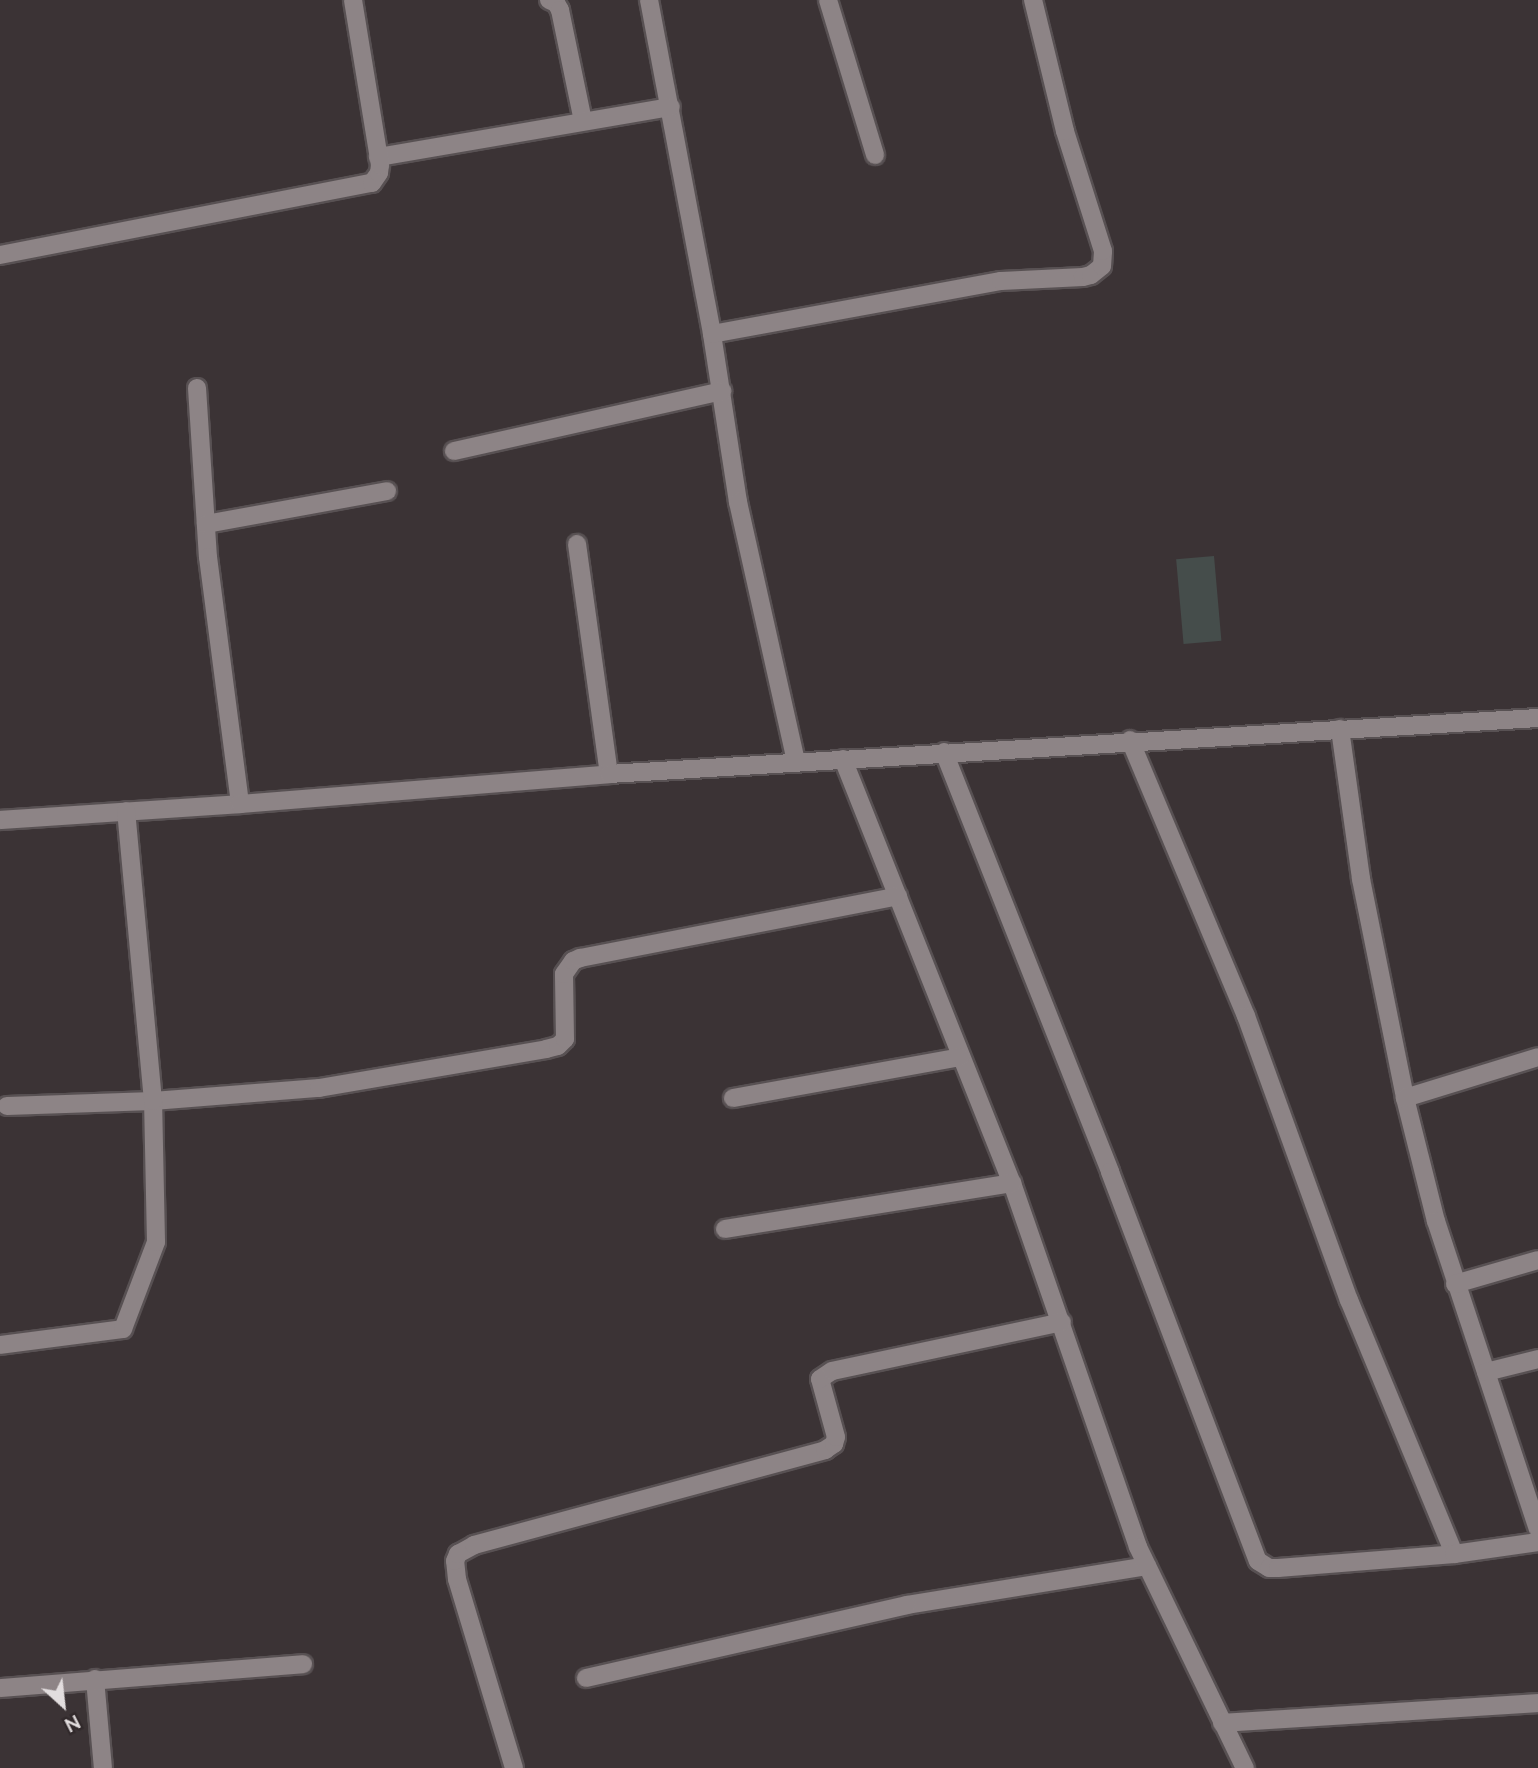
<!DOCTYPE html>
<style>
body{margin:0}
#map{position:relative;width:1538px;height:1768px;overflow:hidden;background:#3b3335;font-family:Mulish,sans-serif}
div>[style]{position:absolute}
.building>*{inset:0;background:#454d4b;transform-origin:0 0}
.roads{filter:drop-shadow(2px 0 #585153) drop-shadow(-2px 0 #585153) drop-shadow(0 2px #585153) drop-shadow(0 -2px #585153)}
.lane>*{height:18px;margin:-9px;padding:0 9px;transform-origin:9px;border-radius:9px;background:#8d8486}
.street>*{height:18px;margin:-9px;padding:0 9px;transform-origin:9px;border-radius:9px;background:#8d8486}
span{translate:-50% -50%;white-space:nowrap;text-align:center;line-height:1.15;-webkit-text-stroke:5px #31292b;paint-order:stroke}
.north{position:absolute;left:28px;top:1670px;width:70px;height:70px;-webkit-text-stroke:5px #31292b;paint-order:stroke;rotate:153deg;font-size:19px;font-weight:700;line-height:28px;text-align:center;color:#e2ddde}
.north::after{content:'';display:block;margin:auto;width:24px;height:32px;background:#e2ddde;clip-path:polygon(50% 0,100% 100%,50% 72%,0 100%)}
</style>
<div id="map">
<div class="building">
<div style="left:1214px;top:556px;width:85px;height:38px;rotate:85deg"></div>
</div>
<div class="roads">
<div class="lane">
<div style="left:907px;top:1605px;width:243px;rotate:-9.2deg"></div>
</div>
<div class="street">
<div style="left:549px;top:0;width:8px;rotate:23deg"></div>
<div style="left:556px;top:3px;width:8px;rotate:60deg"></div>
<div style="left:560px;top:10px;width:113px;rotate:78.3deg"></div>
<div style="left:649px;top:0;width:340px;rotate:79.3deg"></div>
<div style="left:712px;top:334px;width:170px;rotate:81.2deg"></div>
<div style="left:738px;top:502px;width:266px;rotate:77.4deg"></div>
<div style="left:828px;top:0;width:162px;rotate:73.1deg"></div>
<div style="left:378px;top:157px;width:297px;rotate:-9.7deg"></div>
<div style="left:0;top:255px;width:379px;rotate:-11deg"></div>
<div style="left:372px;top:183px;width:12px;rotate:-55deg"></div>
<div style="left:379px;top:173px;width:8px;rotate:-83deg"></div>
<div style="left:380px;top:165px;width:167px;rotate:-99.3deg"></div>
<div style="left:712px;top:334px;width:294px;rotate:-10.4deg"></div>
<div style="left:1001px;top:281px;width:82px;rotate:-2.8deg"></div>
<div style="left:1083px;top:277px;width:8px;rotate:-14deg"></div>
<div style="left:1091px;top:275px;width:14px;rotate:-39deg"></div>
<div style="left:1102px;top:266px;width:15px;rotate:-86deg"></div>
<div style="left:1103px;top:251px;width:126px;rotate:-107.6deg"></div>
<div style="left:1065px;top:131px;width:135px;rotate:-103.7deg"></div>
<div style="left:197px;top:388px;width:169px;rotate:86.3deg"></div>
<div style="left:208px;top:557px;width:249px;rotate:82.6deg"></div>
<div style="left:454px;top:451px;width:275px;rotate:-12.6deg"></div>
<div style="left:206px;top:524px;width:184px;rotate:-10.3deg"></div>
<div style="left:577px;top:544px;width:232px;rotate:82.1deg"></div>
<div style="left:1340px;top:729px;width:151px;rotate:82deg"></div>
<div style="left:1361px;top:879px;width:223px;rotate:78.6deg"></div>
<div style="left:1405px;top:1098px;width:127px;rotate:75.9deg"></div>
<div style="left:1436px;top:1221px;width:324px;rotate:71.7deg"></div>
<div style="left:1130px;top:740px;width:299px;rotate:67.2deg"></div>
<div style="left:1246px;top:1016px;width:302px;rotate:70.1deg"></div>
<div style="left:1349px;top:1300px;width:275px;rotate:67.5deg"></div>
<div style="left:944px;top:752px;width:452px;rotate:68.4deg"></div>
<div style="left:1110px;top:1172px;width:416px;rotate:69.2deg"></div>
<div style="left:1258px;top:1561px;width:13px;rotate:32deg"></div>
<div style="left:1269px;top:1568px;width:9px"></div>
<div style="left:1278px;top:1568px;width:177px;rotate:-4.5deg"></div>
<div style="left:1454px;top:1554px;width:85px;rotate:-8.1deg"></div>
<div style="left:843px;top:759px;width:456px;rotate:68.3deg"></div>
<div style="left:1012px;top:1183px;width:385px;rotate:70.9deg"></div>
<div style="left:1138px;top:1547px;width:246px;rotate:64.2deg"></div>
<div style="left:0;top:820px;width:241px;rotate:-3.8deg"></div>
<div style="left:240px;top:804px;width:370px;rotate:-4.6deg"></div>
<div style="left:609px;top:774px;width:931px;rotate:-3.45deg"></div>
<div style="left:733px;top:1098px;width:231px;rotate:-10.2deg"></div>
<div style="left:1405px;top:1098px;width:139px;rotate:-17.1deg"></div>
<div style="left:7px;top:1106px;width:146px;rotate:-2deg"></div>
<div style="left:153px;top:1101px;width:167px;rotate:-4.5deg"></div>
<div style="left:319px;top:1088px;width:230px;rotate:-9.7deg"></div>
<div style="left:546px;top:1049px;width:12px;rotate:-14deg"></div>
<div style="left:558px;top:1046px;width:10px;rotate:-45deg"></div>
<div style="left:565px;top:1039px;width:65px;rotate:-90.9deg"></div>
<div style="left:564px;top:974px;width:16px;rotate:-55deg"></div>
<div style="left:573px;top:961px;width:8px;rotate:-23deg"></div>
<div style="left:580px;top:958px;width:324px;rotate:-11deg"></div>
<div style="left:725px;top:1229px;width:291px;rotate:-9.1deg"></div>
<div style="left:1455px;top:1284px;width:86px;rotate:-16.1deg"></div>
<div style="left:0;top:1345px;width:124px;rotate:-7.4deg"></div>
<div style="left:123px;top:1329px;width:93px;rotate:-69.2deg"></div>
<div style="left:156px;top:1242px;width:141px;rotate:-91.2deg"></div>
<div style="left:153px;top:1101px;width:291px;rotate:-95.3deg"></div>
<div style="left:1486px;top:1372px;width:54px;rotate:-14deg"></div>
<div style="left:586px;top:1678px;width:329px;rotate:-12.8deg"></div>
<div style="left:95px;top:1679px;width:89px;rotate:84.9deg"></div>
<div style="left:0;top:1688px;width:304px;rotate:-4.5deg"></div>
<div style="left:1222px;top:1723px;width:317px;rotate:-3.6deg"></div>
<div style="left:514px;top:1768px;width:197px;rotate:-106.8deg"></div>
<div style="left:457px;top:1579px;width:18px;rotate:-96deg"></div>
<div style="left:455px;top:1561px;width:8px;rotate:-67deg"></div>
<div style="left:458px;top:1554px;width:18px;rotate:-29deg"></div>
<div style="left:474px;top:1545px;width:364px;rotate:-15.1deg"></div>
<div style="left:825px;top:1450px;width:11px;rotate:-34deg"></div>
<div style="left:834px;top:1444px;width:7px;rotate:-74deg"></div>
<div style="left:836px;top:1437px;width:60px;rotate:-105.4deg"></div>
<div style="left:820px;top:1379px;width:14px;rotate:-34deg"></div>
<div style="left:832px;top:1371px;width:235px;rotate:-12deg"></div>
</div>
</div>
<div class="north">N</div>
</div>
